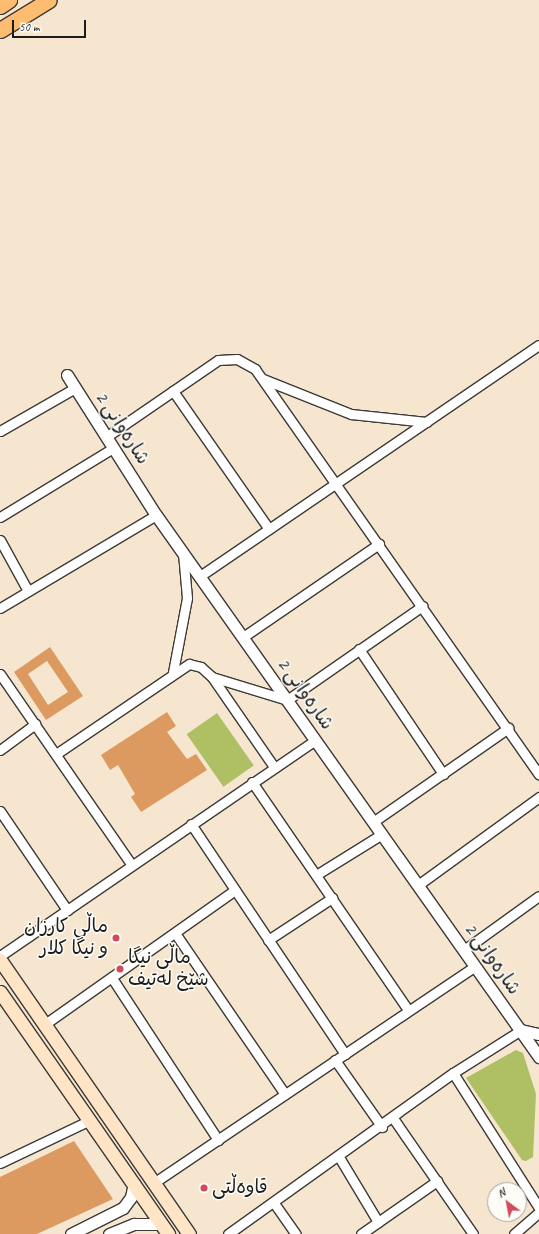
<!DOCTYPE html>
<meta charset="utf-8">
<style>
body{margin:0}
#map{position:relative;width:539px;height:1234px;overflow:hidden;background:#f6e6d0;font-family:Caveat,"Playpen Sans Arabic",sans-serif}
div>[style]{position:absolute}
.green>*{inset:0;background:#aec063;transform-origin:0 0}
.building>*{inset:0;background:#dc9a61}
.roads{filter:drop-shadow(1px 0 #3d3a37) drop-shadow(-1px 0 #3d3a37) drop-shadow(0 1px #3d3a37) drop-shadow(0 -1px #3d3a37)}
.minor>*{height:9px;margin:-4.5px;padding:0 4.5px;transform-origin:4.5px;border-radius:4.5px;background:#fff}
.tertiary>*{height:11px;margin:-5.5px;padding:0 5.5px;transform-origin:5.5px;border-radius:5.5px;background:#fff}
.secondary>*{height:13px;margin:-6.5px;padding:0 6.5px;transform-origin:6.5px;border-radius:6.5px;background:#ffe4c6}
.trunk>*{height:15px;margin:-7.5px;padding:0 7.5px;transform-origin:7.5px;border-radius:7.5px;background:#febc70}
.dots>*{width:11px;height:11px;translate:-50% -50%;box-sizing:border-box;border:2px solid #fdfcf7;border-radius:50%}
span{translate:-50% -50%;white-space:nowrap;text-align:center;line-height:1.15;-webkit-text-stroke:3px #fdfcf7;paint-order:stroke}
.street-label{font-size:19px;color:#1c1c1c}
.poi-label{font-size:19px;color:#1c1c1c}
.right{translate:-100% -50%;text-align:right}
.left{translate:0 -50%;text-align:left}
.north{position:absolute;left:487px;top:1182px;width:40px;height:40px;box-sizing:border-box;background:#fdfcf7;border:1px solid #a3a29f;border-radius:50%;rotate:328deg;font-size:11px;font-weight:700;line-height:16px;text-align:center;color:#1c1c1c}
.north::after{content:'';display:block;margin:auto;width:14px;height:18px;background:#d1495b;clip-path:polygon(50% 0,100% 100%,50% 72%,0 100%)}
.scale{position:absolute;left:12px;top:20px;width:74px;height:18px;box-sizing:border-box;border:2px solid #1c1c1c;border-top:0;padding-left:5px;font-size:12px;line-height:14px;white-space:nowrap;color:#1c1c1c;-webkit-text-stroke:3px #fdfcf7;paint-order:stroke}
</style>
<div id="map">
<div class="green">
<div style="left:217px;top:713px;width:64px;height:37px;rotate:55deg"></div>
<div style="clip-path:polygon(516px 1050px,523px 1053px,536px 1094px,533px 1157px,526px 1161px,522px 1160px,466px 1078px)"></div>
</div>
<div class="building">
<div style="clip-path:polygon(evenodd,50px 647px,83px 696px,46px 720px,14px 672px,50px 647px,47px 661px,68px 692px,48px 705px,28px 674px,47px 661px)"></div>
<div style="clip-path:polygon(167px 712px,176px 726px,167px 732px,187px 759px,196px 754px,207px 770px,141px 812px,131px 797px,135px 794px,118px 765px,110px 770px,101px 755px)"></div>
<div style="clip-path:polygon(74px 1141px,113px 1199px,37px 1234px,0 1234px,0 1177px)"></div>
</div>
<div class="roads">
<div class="minor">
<div style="left:263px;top:379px;width:95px;rotate:21.7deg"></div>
<div style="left:351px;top:414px;width:76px;rotate:6deg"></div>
<div style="left:173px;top:391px;width:168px;rotate:55.2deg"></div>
<div style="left:0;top:431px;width:86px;rotate:-29.8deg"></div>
<div style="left:106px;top:437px;width:136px;rotate:-34.5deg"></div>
<div style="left:218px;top:360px;width:19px;rotate:-3deg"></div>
<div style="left:237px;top:359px;width:21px;rotate:29deg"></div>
<div style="left:255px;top:369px;width:495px;rotate:55deg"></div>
<div style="left:0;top:517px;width:132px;rotate:-31.4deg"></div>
<div style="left:0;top:540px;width:58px;rotate:61.2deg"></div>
<div style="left:200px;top:576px;width:410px;rotate:-34.3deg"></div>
<div style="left:0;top:608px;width:182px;rotate:-30.8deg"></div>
<div style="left:243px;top:637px;width:165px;rotate:-34.4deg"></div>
<div style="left:359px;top:649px;width:151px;rotate:56.1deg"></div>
<div style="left:173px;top:672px;width:75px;rotate:-79.3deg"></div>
<div style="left:187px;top:598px;width:45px;rotate:-95.1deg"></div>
<div style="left:0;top:674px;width:232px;rotate:55.4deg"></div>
<div style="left:212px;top:677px;width:78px;rotate:17deg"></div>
<div style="left:287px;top:700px;width:165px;rotate:-34.8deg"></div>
<div style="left:0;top:750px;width:44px;rotate:-36.6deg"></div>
<div style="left:56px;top:754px;width:161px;rotate:-34.1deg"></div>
<div style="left:189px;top:664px;width:12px;rotate:14deg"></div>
<div style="left:201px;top:667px;width:15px;rotate:42deg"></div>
<div style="left:212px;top:677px;width:109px;rotate:55.4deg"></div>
<div style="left:252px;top:782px;width:276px;rotate:55.6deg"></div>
<div style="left:0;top:811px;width:120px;rotate:55.9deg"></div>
<div style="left:373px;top:822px;width:165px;rotate:-34.8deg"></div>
<div style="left:191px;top:824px;width:277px;rotate:56.2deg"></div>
<div style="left:316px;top:875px;width:78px;rotate:-31.8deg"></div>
<div style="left:418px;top:885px;width:150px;rotate:-36deg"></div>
<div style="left:175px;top:933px;width:195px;rotate:55.7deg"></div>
<div style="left:268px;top:940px;width:77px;rotate:-33.3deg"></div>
<div style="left:464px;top:950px;width:92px;rotate:-35.8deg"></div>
<div style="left:0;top:956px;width:382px;rotate:-34.4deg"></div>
<div style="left:112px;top:978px;width:194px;rotate:56.8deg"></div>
<div style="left:45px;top:1024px;width:232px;rotate:-35.2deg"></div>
<div style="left:335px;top:1060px;width:82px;rotate:55deg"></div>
<div style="left:453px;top:1073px;width:160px;rotate:57.5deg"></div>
<div style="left:393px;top:1118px;width:141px;rotate:55.4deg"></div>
<div style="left:339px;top:1157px;width:76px;rotate:59deg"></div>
<div style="left:0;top:1163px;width:100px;rotate:-25.5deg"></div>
<div style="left:155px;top:1182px;width:386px;rotate:-34deg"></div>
<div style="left:274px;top:1203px;width:38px;rotate:55deg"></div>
<div style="left:228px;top:1234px;width:277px;rotate:-35.6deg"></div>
<div style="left:453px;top:1073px;width:80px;rotate:-32.3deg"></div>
<div style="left:361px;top:1234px;width:93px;rotate:-34.9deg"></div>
<div style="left:514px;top:1234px;width:33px;rotate:-41deg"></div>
</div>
<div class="tertiary">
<div style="left:67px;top:375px;width:166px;rotate:57.6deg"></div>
<div style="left:156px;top:515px;width:664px;rotate:54.75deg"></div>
<div style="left:521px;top:1030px;width:18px;rotate:13deg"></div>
<div style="left:71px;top:1234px;width:58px;rotate:-26.6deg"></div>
<div style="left:123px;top:1208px;width:14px;rotate:-54deg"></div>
<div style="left:131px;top:1197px;width:14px;rotate:-78deg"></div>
<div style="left:109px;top:1234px;width:27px;rotate:-22deg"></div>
<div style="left:134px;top:1224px;width:27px"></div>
</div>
<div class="secondary">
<div style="left:0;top:960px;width:333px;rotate:55.4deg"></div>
<div style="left:0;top:992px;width:295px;rotate:55.2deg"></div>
</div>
<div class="trunk">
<div style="left:0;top:6px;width:11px;rotate:-34deg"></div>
<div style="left:0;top:30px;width:57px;rotate:-31.5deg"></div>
</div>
</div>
<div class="dots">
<div style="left:116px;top:938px;background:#d1495b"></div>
<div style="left:120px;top:969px;background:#d1495b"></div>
<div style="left:204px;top:1188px;background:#d1495b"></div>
</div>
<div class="street-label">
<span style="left:122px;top:428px;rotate:57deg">شارەوانی 2</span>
<span style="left:305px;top:694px;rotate:55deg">شارەوانی 2</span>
<span style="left:492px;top:959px;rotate:55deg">شارەوانی 2</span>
</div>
<div class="poi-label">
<span class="right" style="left:108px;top:938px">ماڵی کارزان<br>و نیگا کلار</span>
<span class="left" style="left:128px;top:969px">ماڵی نیگا<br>شێخ لەتیف</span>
<span class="left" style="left:212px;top:1188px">قاوەڵتی</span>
</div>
<div class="north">N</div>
<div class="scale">50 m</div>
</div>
